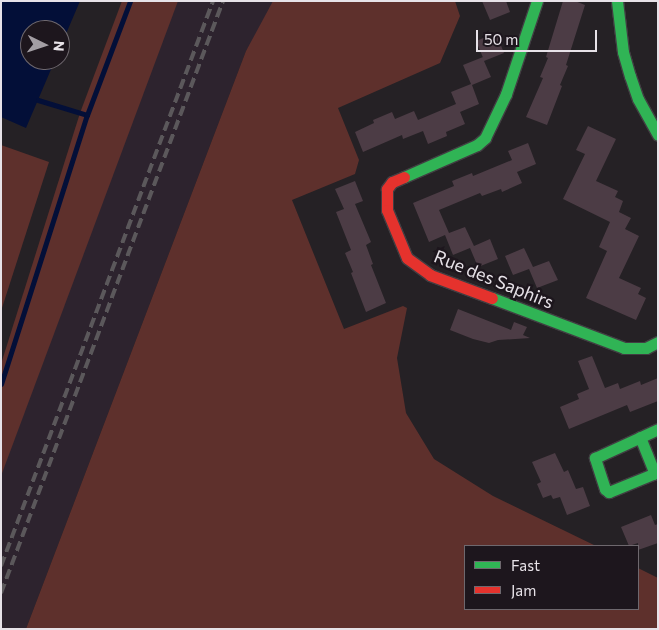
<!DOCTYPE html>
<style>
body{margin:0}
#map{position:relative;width:659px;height:630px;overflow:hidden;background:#252125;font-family:Commissioner,sans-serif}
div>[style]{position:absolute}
.built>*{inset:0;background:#2d232e}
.green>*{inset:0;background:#5e302c}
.water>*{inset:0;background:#030f38}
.stream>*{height:5px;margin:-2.5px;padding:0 2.5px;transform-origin:2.5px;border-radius:2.5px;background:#030f38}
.building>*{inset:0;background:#4c3c45}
.roads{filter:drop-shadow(1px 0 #413e42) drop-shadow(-1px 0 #413e42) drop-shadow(0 1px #413e42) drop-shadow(0 -1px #413e42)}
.fast>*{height:11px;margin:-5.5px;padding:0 5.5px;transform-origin:5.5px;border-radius:5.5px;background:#30b455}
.jam>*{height:11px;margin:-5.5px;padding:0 5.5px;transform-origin:5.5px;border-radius:5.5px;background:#e5322d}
.rail>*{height:4px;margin-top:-2px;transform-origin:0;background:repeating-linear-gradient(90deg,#5b585b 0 10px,transparent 0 15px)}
span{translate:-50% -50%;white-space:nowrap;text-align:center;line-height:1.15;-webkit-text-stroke:5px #1d161d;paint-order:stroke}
.street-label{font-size:18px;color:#e7e2e8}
.frame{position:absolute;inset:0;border:2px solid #e7e2e8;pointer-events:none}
.legend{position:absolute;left:464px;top:545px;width:175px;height:65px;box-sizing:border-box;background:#1d161d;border:1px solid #6e686e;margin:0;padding:6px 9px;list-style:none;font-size:15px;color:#e7e2e8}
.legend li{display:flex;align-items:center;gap:10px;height:25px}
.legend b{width:25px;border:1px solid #6e686e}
.north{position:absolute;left:20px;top:20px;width:50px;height:50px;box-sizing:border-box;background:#1d161d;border:1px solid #6e686e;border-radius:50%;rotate:94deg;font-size:14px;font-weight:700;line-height:20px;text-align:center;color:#e7e2e8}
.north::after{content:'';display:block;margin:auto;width:18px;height:22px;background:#a39ea4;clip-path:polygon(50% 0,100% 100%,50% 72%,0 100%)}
.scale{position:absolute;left:476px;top:30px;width:121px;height:22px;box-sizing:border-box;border:2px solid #e7e2e8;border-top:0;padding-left:6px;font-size:15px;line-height:18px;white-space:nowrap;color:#e7e2e8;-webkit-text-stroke:4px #1d161d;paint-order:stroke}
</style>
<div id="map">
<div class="built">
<div style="clip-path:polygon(143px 1px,280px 1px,246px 51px,26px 629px,1px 629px,1px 419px)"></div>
</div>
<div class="green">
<div style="clip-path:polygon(122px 1px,178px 1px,1px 476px,1px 364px,80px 113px)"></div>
<div style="clip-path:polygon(273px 1px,455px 1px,460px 16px,440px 63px,338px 108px,359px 160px,355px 174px,292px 200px,344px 329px,403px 306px,407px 308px,397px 358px,406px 413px,434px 459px,493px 496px,596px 546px,465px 546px,465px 609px,638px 609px,638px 568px,658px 578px,658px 629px,26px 629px,246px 51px)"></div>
<div style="clip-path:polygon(1px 145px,49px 162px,1px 311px)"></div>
</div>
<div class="water">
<div style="clip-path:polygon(1px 1px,80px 1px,60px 48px,60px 30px,30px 30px,30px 60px,55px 60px,26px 128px,1px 117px)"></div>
</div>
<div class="stream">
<div style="left:38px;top:100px;width:51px;rotate:17deg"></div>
<div style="left:1px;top:384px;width:282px;rotate:-72.3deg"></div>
<div style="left:87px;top:115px;width:122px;rotate:-69.3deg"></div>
</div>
<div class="building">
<div style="clip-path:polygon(482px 1px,506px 1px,510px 12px,490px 20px)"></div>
<div style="clip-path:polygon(563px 1px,575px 1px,585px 5px,566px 65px,568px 66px,560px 85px,562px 86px,547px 125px,526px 117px,543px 78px,540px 77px,548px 58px,546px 57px)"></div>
<div style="clip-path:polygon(496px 33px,504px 53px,484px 61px,491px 77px,472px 85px,479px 104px,460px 112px,458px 107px,465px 124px,446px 132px,447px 136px,428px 144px,423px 131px,403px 139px,402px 135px,363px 152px,355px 132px,374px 123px,373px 120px,392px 112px,395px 119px,414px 111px,418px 120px,456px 104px,451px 92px,471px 84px,463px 65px,483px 57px,484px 60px,476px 41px)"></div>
<div style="clip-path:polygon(588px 126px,616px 139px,596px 181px,618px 191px,615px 197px,623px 201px,619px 212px,631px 218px,625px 229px,639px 236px,619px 278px,641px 288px,638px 294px,646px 298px,636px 320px,586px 298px,607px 251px,599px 247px,610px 222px,563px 199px,585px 154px,576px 150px)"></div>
<div style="clip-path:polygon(528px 143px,536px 164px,517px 172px,522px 183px,502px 192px,501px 189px,482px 196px,480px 193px,439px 210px,449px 233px,465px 227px,474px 246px,490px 239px,498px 259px,478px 267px,470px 248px,453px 255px,445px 235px,429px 242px,413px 203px,454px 186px,452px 181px,472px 173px,473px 176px,512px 160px,508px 151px)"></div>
<div style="clip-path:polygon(355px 181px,363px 201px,355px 204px,371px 242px,366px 245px,373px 264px,371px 265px,386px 303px,366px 312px,351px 273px,353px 272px,345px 253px,351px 250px,336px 212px,344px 209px,335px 189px)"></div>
<div style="clip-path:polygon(524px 248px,533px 267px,549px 261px,558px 280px,537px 288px,529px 269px,513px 275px,505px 256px)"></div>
<div style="clip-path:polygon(458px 309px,511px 330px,514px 322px,527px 327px,523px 335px,530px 338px,498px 340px,489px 343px,473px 339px,450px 330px)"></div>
<div style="clip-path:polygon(592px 356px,605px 388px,618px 383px,620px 389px,640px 381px,641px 385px,658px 378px,658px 401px,630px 412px,627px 405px,569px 429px,560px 407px,579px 399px,577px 394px,589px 389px,578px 361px)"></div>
<div style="clip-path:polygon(555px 453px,564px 472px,568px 470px,576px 489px,583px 487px,590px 506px,567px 515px,560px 497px,553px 499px,551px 495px,543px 498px,537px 484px,541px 482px,532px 462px)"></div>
<div style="clip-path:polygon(651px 515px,655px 525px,658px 524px,658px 543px,638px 550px,638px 543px,629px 546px,621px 527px)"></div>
</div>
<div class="roads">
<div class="fast">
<div style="left:617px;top:1px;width:51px;rotate:83.3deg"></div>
<div style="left:623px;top:52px;width:25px;rotate:74deg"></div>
<div style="left:630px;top:76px;width:24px;rotate:71deg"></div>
<div style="left:638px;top:99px;width:41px;rotate:60.9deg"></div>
<div style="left:404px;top:177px;width:80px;rotate:-23.7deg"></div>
<div style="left:477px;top:145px;width:11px;rotate:-41deg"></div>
<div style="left:485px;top:138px;width:49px;rotate:-64.5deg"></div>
<div style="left:506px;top:94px;width:98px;rotate:-71.6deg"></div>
<div style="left:492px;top:298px;width:141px;rotate:20.7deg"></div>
<div style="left:624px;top:348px;width:22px"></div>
<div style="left:646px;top:348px;width:13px;rotate:-27deg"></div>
<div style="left:640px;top:437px;width:35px;rotate:68deg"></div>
<div style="left:653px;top:469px;width:5px;rotate:90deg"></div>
<div style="left:653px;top:474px;width:48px;rotate:157.8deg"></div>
<div style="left:609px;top:492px;width:5px;rotate:-143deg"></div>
<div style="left:605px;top:489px;width:33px;rotate:-108deg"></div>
<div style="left:595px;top:458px;width:69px;rotate:-24.7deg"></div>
</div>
<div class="jam">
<div style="left:404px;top:177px;width:13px;rotate:157deg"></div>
<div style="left:392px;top:182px;width:9px;rotate:126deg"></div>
<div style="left:387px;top:189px;width:21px;rotate:90deg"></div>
<div style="left:387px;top:210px;width:52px;rotate:67.4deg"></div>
<div style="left:407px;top:258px;width:29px;rotate:36deg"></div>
<div style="left:430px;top:275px;width:66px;rotate:20.4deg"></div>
</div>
</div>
<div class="rail">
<div style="left:1px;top:566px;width:603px;rotate:-69.43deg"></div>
<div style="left:1px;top:593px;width:632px;rotate:-69.44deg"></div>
</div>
<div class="street-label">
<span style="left:494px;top:279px;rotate:22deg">Rue des Saphirs</span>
</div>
<div class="frame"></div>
<ul class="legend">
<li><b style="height:6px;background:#30b455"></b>Fast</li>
<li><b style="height:6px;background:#e5322d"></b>Jam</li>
</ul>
<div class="north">N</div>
<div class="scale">50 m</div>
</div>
